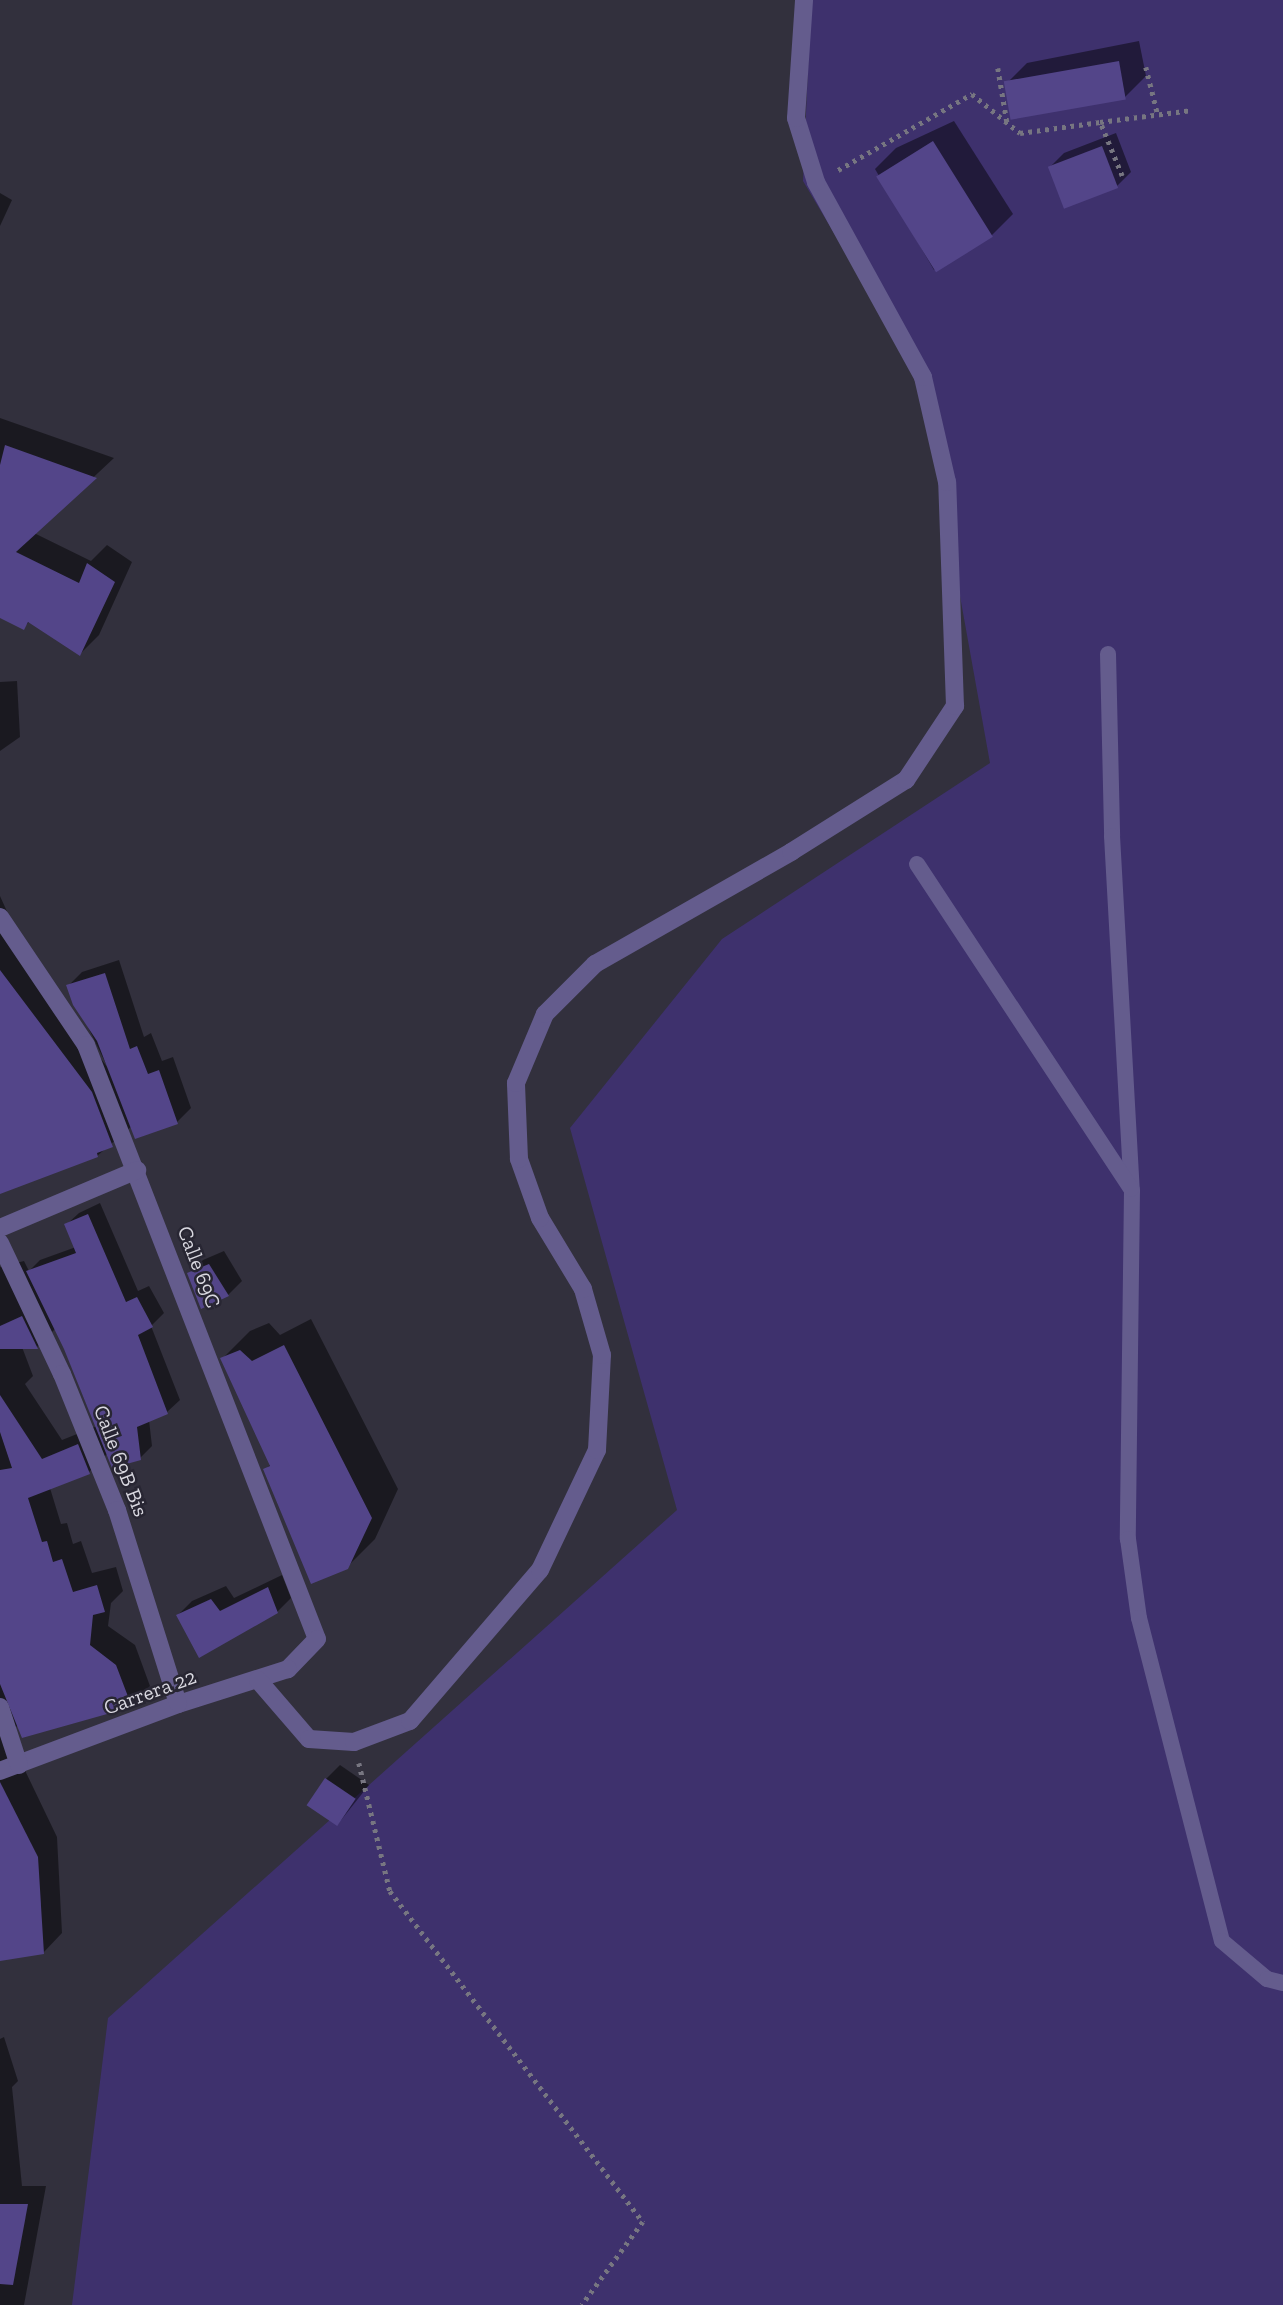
<!DOCTYPE html>
<style>
body{margin:0}
#map{position:relative;width:1283px;height:2305px;overflow:hidden;background:#32303d;font-family:"Zilla Slab",serif}
div>[style]{position:absolute}
.green>*{inset:0;background:#3e316d}
.shadow>*{inset:0;background:#0007}
.building>*{inset:0;background:#534589;transform-origin:0 0}
.path>*{height:4.5px;margin-top:-2.25px;transform-origin:0;background:repeating-linear-gradient(90deg,#777681 0 3.5px,transparent 0 8.5px)}
.service>*{height:16px;margin:-8px;padding:0 8px;transform-origin:8px;border-radius:8px;background:#645c8d}
.minor>*{height:18px;margin:-9px;padding:0 9px;transform-origin:9px;border-radius:9px;background:#645c8d}
span{translate:-50% -50%;white-space:nowrap;text-align:center;line-height:1.15;-webkit-text-stroke:5px #282633;paint-order:stroke}
.street-label{font-size:21px;color:#d9d8e0}
</style>
<div id="map">
<div class="green">
<div style="clip-path:polygon(811px 0,1283px 0,1283px 2305px,72px 2305px,108px 2018px,677px 1510px,570px 1128px,722px 939px,990px 763px,921px 379px,803px 181px)"></div>
</div>
<div class="shadow">
<div style="clip-path:polygon(1139px 41px,1146px 76px,1125px 97px,1006px 84px,1027px 63px)"></div>
<div style="clip-path:polygon(954px 121px,1013px 214px,992px 235px,934px 270px,875px 169px,896px 148px)"></div>
<div style="clip-path:polygon(1116px 133px,1131px 172px,1117px 186px,1050px 167px,1064px 153px)"></div>
<div style="clip-path:polygon(0 193px,12px 200px,0 226px)"></div>
<div style="clip-path:polygon(0 418px,114px 458px,34px 533px,91px 561px,107px 545px,132px 562px,99px 635px,80px 654px,30px 621px,23px 628px,0 616px)"></div>
<div style="clip-path:polygon(17px 681px,20px 737px,0 751px,0 682px)"></div>
<div style="clip-path:polygon(0 896px,34px 971px,108px 1068px,68px 986px,82px 972px,119px 960px,144px 1037px,151px 1033px,162px 1061px,173px 1057px,191px 1108px,177px 1122px,132px 1126px,97px 1156px,0 1192px)"></div>
<div style="clip-path:polygon(evenodd,100px 1203px,138px 1291px,149px 1286px,164px 1313px,151px 1326px,180px 1400px,167px 1412px,149px 1420px,152px 1446px,140px 1458px,108px 1453px,89px 1472px,50px 1488px,61px 1524px,67px 1523px,73px 1544px,81px 1541px,92px 1573px,116px 1567px,123px 1591px,111px 1603px,108px 1626px,135px 1645px,150px 1686px,131px 1705px,19px 1724px,8px 1735px,57px 1837px,62px 1933px,43px 1953px,0 1959px,0 1267px,24px 1261px,29px 1271px,40px 1260px,76px 1247px,66px 1225px,79px 1213px,100px 1203px,56px 1328px,97px 1426px,62px 1440px,25px 1384px,33px 1376px,22px 1347px,37px 1347px,56px 1328px)"></div>
<div style="clip-path:polygon(224px 1251px,242px 1281px,228px 1295px,189px 1274px,203px 1260px)"></div>
<div style="clip-path:polygon(311px 1319px,398px 1489px,375px 1539px,347px 1567px,265px 1470px,271px 1464px,222px 1359px,250px 1331px,269px 1323px,280px 1335px)"></div>
<div style="clip-path:polygon(282px 1575px,291px 1598px,277px 1612px,178px 1615px,192px 1601px,226px 1586px,234px 1598px)"></div>
<div style="clip-path:polygon(340px 1765px,369px 1785px,338px 1824px,326px 1779px)"></div>
<div style="clip-path:polygon(4px 2037px,18px 2081px,12px 2087px,22px 2186px,46px 2186px,24px 2305px,0 2305px,0 2039px)"></div>
</div>
<div class="building">
<div style="left:1119px;top:61px;width:39px;height:117px;rotate:80deg"></div>
<div style="left:933px;top:141px;width:113px;height:67px;rotate:58deg"></div>
<div style="left:1102px;top:146px;width:45px;height:58px;rotate:69deg"></div>
<div style="clip-path:polygon(5px 445px,97px 478px,16px 552px,79px 583px,87px 563px,115px 582px,80px 656px,28px 622px,24px 630px,0 618px,0 465px)"></div>
<div style="clip-path:polygon(0 970px,92px 1092px,113px 1147px,97px 1153px,98px 1157px,0 1194px)"></div>
<div style="clip-path:polygon(105px 973px,130px 1049px,137px 1046px,148px 1074px,159px 1070px,178px 1124px,135px 1139px,97px 1041px,73px 1005px,66px 985px)"></div>
<div style="clip-path:polygon(88px 1214px,126px 1302px,137px 1297px,153px 1327px,138px 1335px,168px 1414px,137px 1427px,141px 1460px,112px 1468px,64px 1349px,26px 1271px,76px 1253px,64px 1224px)"></div>
<div style="clip-path:polygon(209px 1264px,229px 1296px,201px 1309px,187px 1273px)"></div>
<div style="clip-path:polygon(22px 1316px,38px 1349px,0 1349px,0 1326px)"></div>
<div style="clip-path:polygon(284px 1345px,372px 1518px,348px 1569px,311px 1584px,263px 1469px,270px 1466px,220px 1358px,240px 1350px,252px 1361px)"></div>
<div style="clip-path:polygon(0 1395px,42px 1459px,78px 1444px,90px 1474px,28px 1498px,42px 1542px,47px 1541px,53px 1562px,62px 1559px,73px 1592px,97px 1585px,105px 1612px,93px 1615px,90px 1645px,116px 1665px,132px 1707px,22px 1738px,0 1684px,0 1470px,12px 1468px,0 1432px)"></div>
<div style="clip-path:polygon(268px 1587px,278px 1613px,199px 1658px,176px 1615px,211px 1599px,220px 1611px)"></div>
<div style="left:325px;top:1778px;width:37px;height:33px;rotate:34deg"></div>
<div style="clip-path:polygon(0 1782px,38px 1857px,44px 1954px,0 1961px)"></div>
<div style="clip-path:polygon(0 2204px,28px 2204px,13px 2285px,0 2284px)"></div>
</div>
<div class="path">
<div style="left:1146px;top:67px;width:49px;rotate:76deg"></div>
<div style="left:998px;top:68px;width:55px;rotate:80.5deg"></div>
<div style="left:838px;top:170px;width:154px;rotate:-29.6deg"></div>
<div style="left:972px;top:94px;width:62px;rotate:39.1deg"></div>
<div style="left:1020px;top:133px;width:81px;rotate:-7.8deg"></div>
<div style="left:1122px;top:176px;width:58px;rotate:-112.2deg"></div>
<div style="left:1100px;top:122px;width:93px;rotate:-7.4deg"></div>
<div style="left:359px;top:1763px;width:132px;rotate:76.4deg"></div>
<div style="left:390px;top:1891px;width:417px;rotate:52.6deg"></div>
<div style="left:643px;top:2222px;width:103px;rotate:126.3deg"></div>
</div>
<div class="service">
<div style="left:1108px;top:654px;width:182px;rotate:88.7deg"></div>
<div style="left:1112px;top:836px;width:355px;rotate:86.8deg"></div>
<div style="left:1132px;top:1190px;width:349px;rotate:90.7deg"></div>
<div style="left:1128px;top:1539px;width:80px;rotate:82.1deg"></div>
<div style="left:1139px;top:1618px;width:333px;rotate:75.6deg"></div>
<div style="left:1222px;top:1941px;width:59px;rotate:40.2deg"></div>
<div style="left:1267px;top:1979px;width:16px;rotate:14deg"></div>
<div style="left:917px;top:864px;width:389px;rotate:56.6deg"></div>
</div>
<div class="minor">
<div style="left:0;top:917px;width:154px;rotate:56.1deg"></div>
<div style="left:86px;top:1045px;width:637px;rotate:68.75deg"></div>
<div style="left:317px;top:1639px;width:42px;rotate:134deg"></div>
<div style="left:288px;top:1669px;width:115px;rotate:162.3deg"></div>
<div style="left:178px;top:1704px;width:190px;rotate:159.4deg"></div>
<div style="left:0;top:1228px;width:149px;rotate:-22.9deg"></div>
<div style="left:0;top:1243px;width:145px;rotate:64.7deg"></div>
<div style="left:62px;top:1374px;width:147px;rotate:68deg"></div>
<div style="left:117px;top:1510px;width:203px;rotate:72.5deg"></div>
<div style="left:258px;top:1680px;width:78px;rotate:49.2deg"></div>
<div style="left:309px;top:1739px;width:45px;rotate:3.8deg"></div>
<div style="left:354px;top:1742px;width:60px;rotate:-20.6deg"></div>
<div style="left:410px;top:1721px;width:199px;rotate:-49.3deg"></div>
<div style="left:540px;top:1570px;width:133px;rotate:-64.6deg"></div>
<div style="left:597px;top:1450px;width:95px;rotate:-87deg"></div>
<div style="left:602px;top:1355px;width:69px;rotate:-106.1deg"></div>
<div style="left:583px;top:1289px;width:83px;rotate:-121.2deg"></div>
<div style="left:540px;top:1218px;width:63px;rotate:-109.6deg"></div>
<div style="left:519px;top:1159px;width:76px;rotate:-92.3deg"></div>
<div style="left:516px;top:1083px;width:75px;rotate:-67.2deg"></div>
<div style="left:545px;top:1014px;width:71px;rotate:-45deg"></div>
<div style="left:595px;top:964px;width:226px;rotate:-29.7deg"></div>
<div style="left:791px;top:852px;width:136px;rotate:-32.1deg"></div>
<div style="left:906px;top:780px;width:89px;rotate:-56.5deg"></div>
<div style="left:955px;top:706px;width:224px;rotate:-92deg"></div>
<div style="left:947px;top:482px;width:108px;rotate:-102.9deg"></div>
<div style="left:923px;top:377px;width:222px;rotate:-118.8deg"></div>
<div style="left:816px;top:182px;width:67px;rotate:-107.4deg"></div>
<div style="left:796px;top:118px;width:118px;rotate:-86.1deg"></div>
<div style="left:0;top:1707px;width:61px;rotate:71.9deg"></div>
</div>
<div class="street-label">
<span style="left:199px;top:1267px;rotate:69deg">Calle 69C</span>
<span style="left:121px;top:1461px;rotate:69deg">Calle 69B Bis</span>
<span style="left:150px;top:1692px;rotate:-20deg">Carrera 22</span>
</div>
</div>
